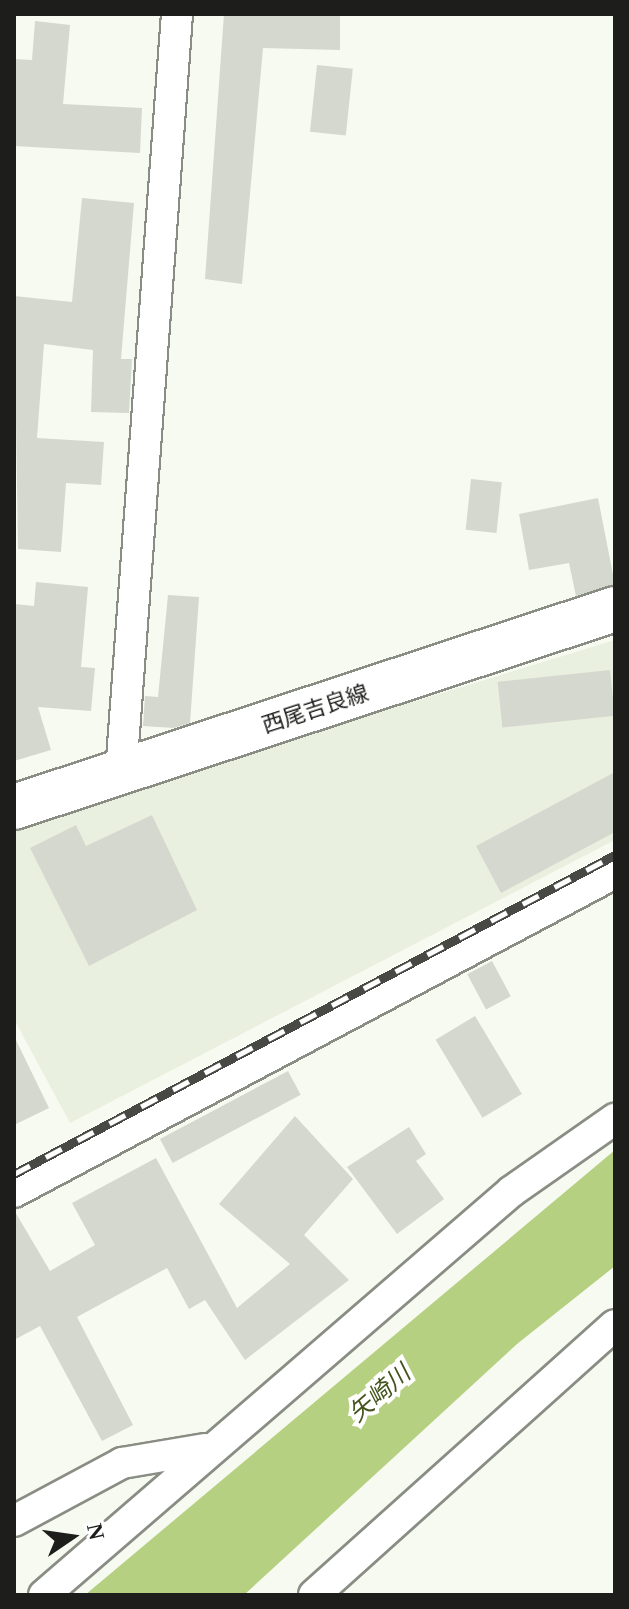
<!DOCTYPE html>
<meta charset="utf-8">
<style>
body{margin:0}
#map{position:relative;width:629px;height:1609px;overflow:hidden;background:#f6faf0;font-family:"Times New Roman","Noto Sans JP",serif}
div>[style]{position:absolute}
.built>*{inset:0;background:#eaf0df}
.water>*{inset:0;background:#b6d081}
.building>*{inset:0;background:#d5d8cf;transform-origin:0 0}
.roads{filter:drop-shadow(2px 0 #8a8d84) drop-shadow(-2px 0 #8a8d84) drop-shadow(0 2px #8a8d84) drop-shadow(0 -2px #8a8d84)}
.street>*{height:30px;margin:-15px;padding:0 15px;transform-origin:15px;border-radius:15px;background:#fff}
.primary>*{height:44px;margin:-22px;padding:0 22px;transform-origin:22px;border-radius:22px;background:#fff}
.rail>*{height:9px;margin-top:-4.5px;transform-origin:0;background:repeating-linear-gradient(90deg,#fff 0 18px,#484945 0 36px);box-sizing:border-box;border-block:2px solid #484945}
span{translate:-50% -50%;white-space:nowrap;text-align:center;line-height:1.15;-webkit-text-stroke:8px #fff;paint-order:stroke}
.street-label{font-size:22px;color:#1d1e1b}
.water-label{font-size:24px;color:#43531b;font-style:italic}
.frame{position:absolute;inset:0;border:16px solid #1d1e1b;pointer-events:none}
.north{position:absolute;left:32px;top:1497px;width:80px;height:80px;-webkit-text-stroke:6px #fff;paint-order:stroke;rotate:77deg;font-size:22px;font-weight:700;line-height:32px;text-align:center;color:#1d1e1b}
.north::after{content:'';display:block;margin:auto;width:28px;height:36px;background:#1d1e1b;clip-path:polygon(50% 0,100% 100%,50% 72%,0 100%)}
</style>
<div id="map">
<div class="built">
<div style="clip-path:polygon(615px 640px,615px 840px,70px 1123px,14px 1019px,14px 824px)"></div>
</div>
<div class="water">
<div style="clip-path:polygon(615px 1150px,615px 1266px,517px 1344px,244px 1595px,85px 1595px)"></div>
</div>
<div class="building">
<div style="clip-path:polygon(224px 14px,340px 14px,340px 50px,263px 48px,242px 284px,205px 279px)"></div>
<div style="clip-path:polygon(35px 21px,70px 25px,63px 104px,142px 108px,140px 153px,14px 146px,14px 59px,32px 60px)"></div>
<div style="left:317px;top:65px;width:36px;height:67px;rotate:6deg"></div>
<div style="clip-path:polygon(82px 198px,134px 203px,121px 359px,132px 359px,129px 413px,91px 412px,93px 350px,44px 344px,37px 438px,104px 442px,101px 485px,66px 483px,61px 552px,18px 549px,14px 296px,72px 302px)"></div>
<div style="left:471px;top:479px;width:31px;height:51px;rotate:6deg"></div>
<div style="clip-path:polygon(598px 498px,615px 585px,576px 596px,569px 563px,529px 570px,519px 514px)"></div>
<div style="clip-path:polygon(36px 582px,88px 587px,81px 667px,95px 668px,91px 711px,38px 707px,51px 750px,14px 761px,14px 604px,34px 606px)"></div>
<div style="clip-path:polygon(168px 595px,199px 597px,190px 723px,174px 728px,143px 726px,145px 696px,158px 697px)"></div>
<div style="left:610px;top:670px;width:46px;height:113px;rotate:84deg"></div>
<div style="clip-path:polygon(615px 772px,615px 832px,501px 893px,476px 846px)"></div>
<div style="clip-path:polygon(152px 815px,197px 910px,89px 966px,30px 848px,76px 825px,86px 846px)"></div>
<div style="left:492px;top:961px;width:40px;height:28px;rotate:62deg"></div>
<div style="left:475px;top:1016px;width:91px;height:46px;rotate:59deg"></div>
<div style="clip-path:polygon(14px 1036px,49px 1108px,14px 1125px)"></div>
<div style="left:288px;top:1071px;width:27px;height:145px;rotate:62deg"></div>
<div style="clip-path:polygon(295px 1116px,353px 1179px,304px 1235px,349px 1280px,245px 1360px,205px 1300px,189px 1309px,167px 1268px,77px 1317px,133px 1425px,102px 1441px,40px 1326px,14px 1340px,14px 1210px,50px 1271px,95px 1245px,72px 1203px,156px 1158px,237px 1308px,290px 1264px,219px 1204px)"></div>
<div style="clip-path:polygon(409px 1127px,426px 1154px,416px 1161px,444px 1199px,397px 1234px,347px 1167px)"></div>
</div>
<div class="roads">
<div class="street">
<div style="left:121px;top:773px;width:761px;rotate:-85.78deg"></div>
<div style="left:14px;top:1192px;width:680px;rotate:-27.96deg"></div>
<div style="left:14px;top:1521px;width:123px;rotate:-28.2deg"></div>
<div style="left:122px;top:1463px;width:84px;rotate:-9.6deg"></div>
<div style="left:44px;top:1595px;width:618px;rotate:-40.8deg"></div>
<div style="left:512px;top:1191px;width:126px;rotate:-35deg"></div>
<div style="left:314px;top:1595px;width:404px;rotate:-41.9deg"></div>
</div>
<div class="primary">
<div style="left:14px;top:807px;width:633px;rotate:-18.23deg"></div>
</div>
</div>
<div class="rail">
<div style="left:14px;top:1174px;width:680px;rotate:-27.96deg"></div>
</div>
<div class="street-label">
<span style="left:315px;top:709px;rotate:-18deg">西尾吉良線</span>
</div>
<div class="water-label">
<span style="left:380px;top:1394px;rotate:-41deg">矢崎川</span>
</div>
<div class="frame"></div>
<div class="north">N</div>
</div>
